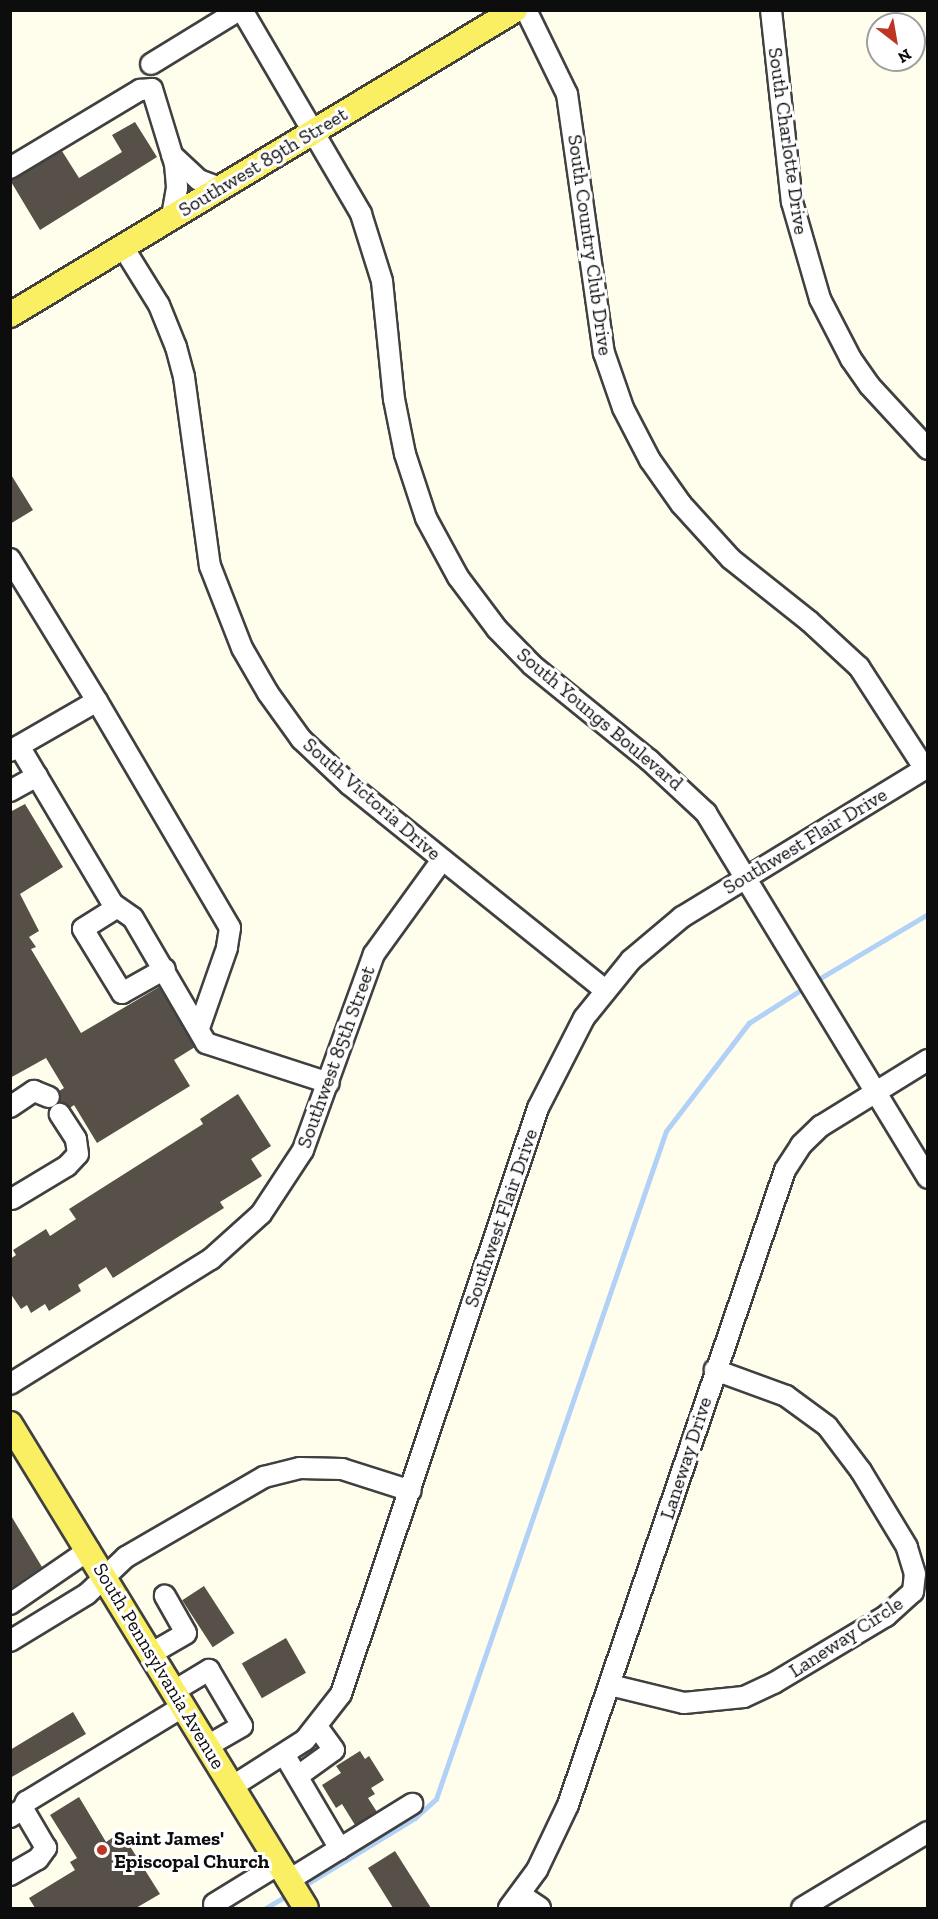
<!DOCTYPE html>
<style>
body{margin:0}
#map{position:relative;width:938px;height:1919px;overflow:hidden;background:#fffeed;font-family:"Zilla Slab",serif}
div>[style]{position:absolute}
.stream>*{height:4.5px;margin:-2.25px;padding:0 2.25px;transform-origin:2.25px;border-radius:2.25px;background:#b1d1f7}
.building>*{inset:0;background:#565049;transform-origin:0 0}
.roads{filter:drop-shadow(2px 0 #404040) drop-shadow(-2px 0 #404040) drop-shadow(0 2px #404040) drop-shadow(0 -2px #404040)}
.minor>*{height:20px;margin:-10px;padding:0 10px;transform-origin:10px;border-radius:10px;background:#fff}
.major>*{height:24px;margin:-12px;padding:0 12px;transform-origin:12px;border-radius:12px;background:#faee62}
.dots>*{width:16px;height:16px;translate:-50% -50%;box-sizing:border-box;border:3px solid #fff;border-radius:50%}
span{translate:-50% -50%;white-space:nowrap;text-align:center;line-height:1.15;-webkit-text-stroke:6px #fff;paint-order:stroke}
.street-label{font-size:20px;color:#0d0d0d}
.poi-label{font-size:20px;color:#0d0d0d;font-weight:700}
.left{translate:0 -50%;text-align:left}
.frame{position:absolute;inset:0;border:12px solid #0d0d0d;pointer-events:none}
.north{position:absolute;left:866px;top:12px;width:60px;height:60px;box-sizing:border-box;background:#fff;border:2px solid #9e9e9e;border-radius:50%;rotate:149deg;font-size:16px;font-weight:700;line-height:24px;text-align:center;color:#0d0d0d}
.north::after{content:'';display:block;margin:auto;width:21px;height:27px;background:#be3524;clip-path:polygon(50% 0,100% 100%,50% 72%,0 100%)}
</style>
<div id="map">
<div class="stream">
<div style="left:814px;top:982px;width:133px;rotate:-30.8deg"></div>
<div style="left:302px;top:1887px;width:132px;rotate:-31.4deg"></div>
<div style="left:415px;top:1818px;width:28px;rotate:-42deg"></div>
<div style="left:436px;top:1799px;width:706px;rotate:-71deg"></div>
<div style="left:666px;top:1131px;width:136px;rotate:-52.5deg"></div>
<div style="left:749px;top:1023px;width:69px;rotate:-32.5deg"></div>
<div style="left:266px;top:1908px;width:27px;rotate:-31deg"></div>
</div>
<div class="building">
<div style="clip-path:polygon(135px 122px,157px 157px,40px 230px,10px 180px,62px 151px,79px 178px,122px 152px,112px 135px)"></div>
<div style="clip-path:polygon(10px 473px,33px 510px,10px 524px)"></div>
<div style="clip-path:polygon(25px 804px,63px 867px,20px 894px,39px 931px,29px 937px,36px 947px,31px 949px,81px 1033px,159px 987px,195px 1047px,174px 1060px,190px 1086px,97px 1143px,74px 1105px,70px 1108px,60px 1102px,59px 1091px,64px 1088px,46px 1058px,10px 1078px,10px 812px)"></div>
<div style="clip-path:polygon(238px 1094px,271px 1146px,251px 1159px,262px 1176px,220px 1202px,224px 1208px,113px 1278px,106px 1267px,78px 1285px,81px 1291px,49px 1311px,45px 1304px,31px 1313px,27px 1305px,21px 1309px,10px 1293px,10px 1259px,16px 1255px,13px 1250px,46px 1229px,50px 1236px,76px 1219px,69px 1209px,203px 1124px,200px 1119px)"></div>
<div style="clip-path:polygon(10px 1514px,42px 1567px,10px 1589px)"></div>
<div style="left:204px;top:1586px;width:56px;height:26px;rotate:57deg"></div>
<div style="left:286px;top:1638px;width:40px;height:51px;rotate:60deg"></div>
<div style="clip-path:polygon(73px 1712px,86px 1734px,10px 1778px,10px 1750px)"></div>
<div style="clip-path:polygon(360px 1751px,365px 1759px,369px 1756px,384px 1780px,371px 1788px,375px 1794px,368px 1798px,377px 1812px,355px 1825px,342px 1804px,336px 1808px,322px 1785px,341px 1773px,336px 1766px)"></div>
<div style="clip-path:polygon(79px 1797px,106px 1842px,121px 1832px,160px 1894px,136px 1908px,35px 1908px,29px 1898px,75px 1870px,70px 1862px,77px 1858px,50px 1815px)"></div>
<div style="clip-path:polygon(395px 1851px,431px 1908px,393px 1908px,368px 1868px)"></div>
</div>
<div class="roads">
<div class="minor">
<div style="left:242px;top:10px;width:236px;rotate:59.7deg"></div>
<div style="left:361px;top:214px;width:70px;rotate:72.6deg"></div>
<div style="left:382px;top:281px;width:119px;rotate:84.2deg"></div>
<div style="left:394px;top:399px;width:56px;rotate:78.7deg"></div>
<div style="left:405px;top:454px;width:67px;rotate:71.8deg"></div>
<div style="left:426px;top:518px;width:67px;rotate:61.5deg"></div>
<div style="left:458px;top:577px;width:65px;rotate:53.1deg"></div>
<div style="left:497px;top:629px;width:50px;rotate:45.8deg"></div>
<div style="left:532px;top:665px;width:151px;rotate:39.1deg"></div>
<div style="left:649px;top:760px;width:78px;rotate:42.9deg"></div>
<div style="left:706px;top:813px;width:427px;rotate:58.7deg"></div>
<div style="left:526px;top:10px;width:93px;rotate:64deg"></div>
<div style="left:567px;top:94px;width:262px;rotate:81.9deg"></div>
<div style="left:604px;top:353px;width:58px;rotate:70.9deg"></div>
<div style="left:623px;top:408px;width:59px;rotate:62.6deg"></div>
<div style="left:650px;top:460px;width:54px;rotate:54.8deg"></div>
<div style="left:681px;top:504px;width:74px;rotate:47.7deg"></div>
<div style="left:731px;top:559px;width:100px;rotate:38.5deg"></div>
<div style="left:809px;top:621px;width:68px;rotate:42.6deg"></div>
<div style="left:859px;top:667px;width:121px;rotate:57.1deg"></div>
<div style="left:771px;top:10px;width:193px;rotate:83.8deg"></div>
<div style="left:792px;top:202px;width:101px;rotate:73.9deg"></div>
<div style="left:820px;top:299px;width:68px;rotate:62.7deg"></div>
<div style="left:851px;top:359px;width:32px;rotate:55deg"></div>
<div style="left:869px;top:385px;width:87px;rotate:47.3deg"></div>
<div style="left:151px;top:64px;width:103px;rotate:-31.5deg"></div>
<div style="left:172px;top:155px;width:37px;rotate:43deg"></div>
<div style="left:199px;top:180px;width:22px;rotate:21deg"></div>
<div style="left:10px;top:168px;width:152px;rotate:-31deg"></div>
<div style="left:140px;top:90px;width:12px;rotate:-5deg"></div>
<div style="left:152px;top:89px;width:78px;rotate:73deg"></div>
<div style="left:175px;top:164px;width:24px;rotate:85deg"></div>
<div style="left:177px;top:188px;width:28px;rotate:100deg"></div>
<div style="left:123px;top:247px;width:68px;rotate:58.2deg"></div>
<div style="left:159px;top:305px;width:45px;rotate:68deg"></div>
<div style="left:176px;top:347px;width:31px;rotate:75deg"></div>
<div style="left:184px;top:377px;width:191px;rotate:82.2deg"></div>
<div style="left:210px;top:566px;width:88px;rotate:68.7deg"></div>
<div style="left:242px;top:648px;width:52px;rotate:60deg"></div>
<div style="left:268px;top:693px;width:57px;rotate:54.3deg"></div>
<div style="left:301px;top:739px;width:67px;rotate:43.2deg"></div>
<div style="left:350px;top:785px;width:327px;rotate:38.8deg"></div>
<div style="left:10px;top:559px;width:167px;rotate:58.5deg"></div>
<div style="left:97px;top:701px;width:100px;rotate:150.1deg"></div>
<div style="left:97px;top:701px;width:263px;rotate:59.6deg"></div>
<div style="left:230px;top:928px;width:20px;rotate:99deg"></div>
<div style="left:227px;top:948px;width:85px;rotate:109.3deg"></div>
<div style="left:19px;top:746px;width:184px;rotate:59.3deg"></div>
<div style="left:113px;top:904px;width:24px;rotate:35deg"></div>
<div style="left:133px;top:918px;width:145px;rotate:59.7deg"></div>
<div style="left:206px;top:1043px;width:129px;rotate:18deg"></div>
<div style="left:10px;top:791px;width:31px;rotate:-29deg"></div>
<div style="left:116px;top:908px;width:39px;rotate:148deg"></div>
<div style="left:83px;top:929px;width:75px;rotate:58.6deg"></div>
<div style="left:122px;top:993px;width:49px;rotate:-29.2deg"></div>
<div style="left:10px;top:1107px;width:29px;rotate:-34deg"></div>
<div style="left:34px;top:1091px;width:16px;rotate:22deg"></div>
<div style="left:12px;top:1199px;width:64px;rotate:-31deg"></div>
<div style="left:67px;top:1166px;width:16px;rotate:-47deg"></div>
<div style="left:78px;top:1154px;width:15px;rotate:-98deg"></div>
<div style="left:76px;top:1139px;width:30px;rotate:-123deg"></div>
<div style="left:10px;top:1384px;width:237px;rotate:-31.9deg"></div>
<div style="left:211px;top:1259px;width:67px;rotate:-42deg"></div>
<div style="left:261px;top:1214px;width:77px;rotate:-56.7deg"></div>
<div style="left:303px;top:1150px;width:208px;rotate:-70.1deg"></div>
<div style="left:374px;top:954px;width:116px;rotate:-54.1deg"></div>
<div style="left:10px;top:1604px;width:96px;rotate:-34.4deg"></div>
<div style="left:10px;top:1641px;width:90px;rotate:-31.4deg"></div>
<div style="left:87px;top:1594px;width:54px;rotate:-43.5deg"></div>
<div style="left:126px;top:1557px;width:160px;rotate:-30.1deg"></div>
<div style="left:264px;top:1477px;width:37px;rotate:-14deg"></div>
<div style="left:300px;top:1468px;width:42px;rotate:1.4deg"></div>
<div style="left:342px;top:1469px;width:72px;rotate:17.7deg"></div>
<div style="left:152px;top:1653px;width:39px;rotate:-30deg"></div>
<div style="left:186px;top:1633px;width:43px;rotate:-119.6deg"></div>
<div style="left:610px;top:1685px;width:76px;rotate:13.7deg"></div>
<div style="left:684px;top:1703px;width:60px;rotate:-5.7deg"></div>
<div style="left:744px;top:1697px;width:33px;rotate:-25deg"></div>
<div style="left:774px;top:1683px;width:131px;rotate:-30.9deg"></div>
<div style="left:886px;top:1616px;width:36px;rotate:-42deg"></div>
<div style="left:913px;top:1592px;width:18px;rotate:-84deg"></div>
<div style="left:915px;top:1574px;width:28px;rotate:-107deg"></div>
<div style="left:907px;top:1547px;width:89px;rotate:-121.2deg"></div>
<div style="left:861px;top:1471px;width:56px;rotate:-127.1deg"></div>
<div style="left:827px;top:1426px;width:51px;rotate:-143.8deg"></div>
<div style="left:786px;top:1396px;width:76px;rotate:-159.9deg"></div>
<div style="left:174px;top:1691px;width:41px;rotate:-31deg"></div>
<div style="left:209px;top:1670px;width:65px;rotate:59.5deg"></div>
<div style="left:242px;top:1726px;width:39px;rotate:150deg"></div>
<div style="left:284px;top:1754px;width:110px;rotate:59.5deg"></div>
<div style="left:298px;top:1776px;width:44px;rotate:-35.8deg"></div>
<div style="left:334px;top:1750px;width:27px;rotate:-126deg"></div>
<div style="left:233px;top:1786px;width:85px;rotate:-32.6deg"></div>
<div style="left:305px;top:1740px;width:58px;rotate:-52deg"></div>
<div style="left:341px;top:1694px;width:618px;rotate:-71.42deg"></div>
<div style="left:538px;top:1108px;width:101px;rotate:-62.9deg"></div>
<div style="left:584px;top:1018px;width:75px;rotate:-51deg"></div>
<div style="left:631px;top:960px;width:67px;rotate:-40.1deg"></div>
<div style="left:682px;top:917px;width:288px;rotate:-31.4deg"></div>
<div style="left:10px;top:1817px;width:15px;rotate:-32deg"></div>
<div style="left:23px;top:1809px;width:8px;rotate:-67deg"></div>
<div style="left:26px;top:1802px;width:185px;rotate:-31.3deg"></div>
<div style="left:10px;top:1875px;width:32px;rotate:-30deg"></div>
<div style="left:38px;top:1859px;width:14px;rotate:-54deg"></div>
<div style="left:46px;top:1848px;width:45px;rotate:-120.5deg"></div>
<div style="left:289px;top:1880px;width:145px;rotate:-31.7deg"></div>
<div style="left:521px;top:1895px;width:23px;rotate:34deg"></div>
<div style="left:214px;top:1904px;width:76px;rotate:-31.6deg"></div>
<div style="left:509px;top:1908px;width:47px;rotate:-53.6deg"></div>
<div style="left:537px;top:1870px;width:72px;rotate:-64.5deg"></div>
<div style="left:568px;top:1805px;width:671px;rotate:-71.13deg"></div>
<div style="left:785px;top:1170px;width:30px;rotate:-57deg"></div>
<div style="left:801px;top:1145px;width:28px;rotate:-44deg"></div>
<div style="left:821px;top:1126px;width:126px;rotate:-31.7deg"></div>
<div style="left:802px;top:1908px;width:147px;rotate:-31.1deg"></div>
</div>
<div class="major">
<div style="left:10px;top:315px;width:590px;rotate:-31.13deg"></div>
<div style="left:10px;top:1424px;width:567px;rotate:58.55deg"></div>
</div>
</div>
<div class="dots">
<div style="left:102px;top:1850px;background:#be3524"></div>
</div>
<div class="street-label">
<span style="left:788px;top:141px;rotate:82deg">South Charlotte Drive</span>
<span style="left:263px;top:162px;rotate:-31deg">Southwest 89th Street</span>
<span style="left:590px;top:245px;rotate:82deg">South Country Club Drive</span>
<span style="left:600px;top:719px;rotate:40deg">South Youngs Boulevard</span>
<span style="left:372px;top:799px;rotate:41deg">South Victoria Drive</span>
<span style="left:805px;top:841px;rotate:-31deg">Southwest Flair Drive</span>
<span style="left:336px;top:1057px;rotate:-70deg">Southwest 85th Street</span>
<span style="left:501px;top:1218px;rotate:-71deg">Southwest Flair Drive</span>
<span style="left:686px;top:1458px;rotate:-72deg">Laneway Drive</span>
<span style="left:846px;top:1637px;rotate:-33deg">Laneway Circle</span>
<span style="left:159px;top:1666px;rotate:59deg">South Pennsylvania Avenue</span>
</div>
<div class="poi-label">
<span class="left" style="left:114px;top:1850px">Saint James'<br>Episcopal Church</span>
</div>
<div class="frame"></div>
<div class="north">N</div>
</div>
